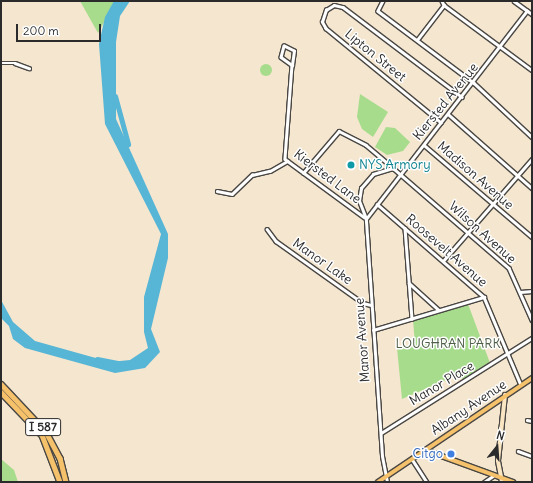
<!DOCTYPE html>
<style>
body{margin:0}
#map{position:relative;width:533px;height:483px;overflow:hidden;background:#f5e6cf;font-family:Delius,sans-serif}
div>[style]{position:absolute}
.green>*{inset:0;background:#a7dc8c}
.round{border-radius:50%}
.water>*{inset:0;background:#57b5d6}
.river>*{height:5px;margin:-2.5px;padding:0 2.5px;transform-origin:2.5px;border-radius:2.5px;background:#57b5d6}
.roads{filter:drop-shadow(1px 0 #494744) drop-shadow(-1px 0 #494744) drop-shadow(0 1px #494744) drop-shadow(0 -1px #494744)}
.street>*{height:2.5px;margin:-1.25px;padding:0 1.25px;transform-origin:1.25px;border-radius:1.25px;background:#fff}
.secondary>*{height:3.5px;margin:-1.75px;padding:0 1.75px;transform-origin:1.75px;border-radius:1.75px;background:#fbe6c4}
.primary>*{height:4px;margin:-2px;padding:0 2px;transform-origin:2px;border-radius:2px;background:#f5c16b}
.highway>*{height:4.5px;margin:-2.25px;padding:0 2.25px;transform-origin:2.25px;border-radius:2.25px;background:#f5c16b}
.dots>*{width:11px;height:11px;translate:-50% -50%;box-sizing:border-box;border:2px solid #fff;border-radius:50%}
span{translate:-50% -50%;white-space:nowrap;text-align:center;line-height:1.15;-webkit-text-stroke:3px #fff;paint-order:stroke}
.shield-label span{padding:1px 3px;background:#fff;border:1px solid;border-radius:3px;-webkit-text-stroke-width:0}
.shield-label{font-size:12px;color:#2b2b2b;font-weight:700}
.street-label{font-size:13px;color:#2b2b2b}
.culture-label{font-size:13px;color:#0d838f}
.left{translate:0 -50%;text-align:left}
.park-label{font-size:13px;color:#506048}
.shop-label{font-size:13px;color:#366cbe}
.right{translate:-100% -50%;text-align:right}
.frame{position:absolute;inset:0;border:2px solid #2b2b2b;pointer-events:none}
.north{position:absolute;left:477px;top:427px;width:40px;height:40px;-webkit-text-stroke:3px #fff;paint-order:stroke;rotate:17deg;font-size:11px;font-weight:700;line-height:16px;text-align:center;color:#2b2b2b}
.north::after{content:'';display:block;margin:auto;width:14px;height:18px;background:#2b2b2b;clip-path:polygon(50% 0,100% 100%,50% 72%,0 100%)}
.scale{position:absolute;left:16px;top:24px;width:85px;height:18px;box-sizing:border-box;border:2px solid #2b2b2b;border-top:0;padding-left:5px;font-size:12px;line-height:14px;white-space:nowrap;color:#2b2b2b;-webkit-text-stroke:3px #fff;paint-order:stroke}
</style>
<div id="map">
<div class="green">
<div style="clip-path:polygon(80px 1px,116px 1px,98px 33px)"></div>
<div class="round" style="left:260px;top:64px;width:12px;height:12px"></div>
<div style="clip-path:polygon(360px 94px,388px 112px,373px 137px,362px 129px,357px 117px)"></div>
<div style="clip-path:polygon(386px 127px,395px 128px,410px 142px,403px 151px,387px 155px,375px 147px)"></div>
<div style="clip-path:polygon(468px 304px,490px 363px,463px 380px,460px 374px,402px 399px,397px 348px,415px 344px,413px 320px)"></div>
<div style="clip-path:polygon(1px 459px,14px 470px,18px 482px,1px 482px)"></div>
</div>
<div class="water">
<div style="clip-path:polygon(114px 1px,130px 1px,120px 16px,116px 42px,116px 119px,168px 234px,168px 258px,151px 329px,160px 352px,145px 368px,115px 373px,25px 348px,13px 339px,9px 326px,1px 318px,1px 300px,13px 322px,35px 341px,110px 362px,130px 360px,148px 348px,144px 332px,144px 297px,161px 234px,105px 124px,99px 44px,105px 17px)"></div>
</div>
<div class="river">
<div style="left:115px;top:96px;width:50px;rotate:74.8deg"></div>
<div style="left:97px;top:359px;width:26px;rotate:11deg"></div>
</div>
<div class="roads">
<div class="street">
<div style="left:383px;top:1px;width:11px;rotate:117deg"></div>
<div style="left:378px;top:11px;width:120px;rotate:36.9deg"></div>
<div style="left:474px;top:83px;width:79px;rotate:43deg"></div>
<div style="left:442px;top:1px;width:4px;rotate:63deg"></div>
<div style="left:514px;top:1px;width:22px;rotate:36deg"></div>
<div style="left:444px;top:5px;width:109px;rotate:36.5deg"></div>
<div style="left:417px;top:40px;width:44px;rotate:-52.4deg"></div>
<div style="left:1px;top:63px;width:14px"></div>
<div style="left:15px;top:63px;width:15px;rotate:20deg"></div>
<div style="left:292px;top:65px;width:14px;rotate:-82deg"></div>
<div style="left:294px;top:51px;width:11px;rotate:-153deg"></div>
<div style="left:284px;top:46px;width:11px;rotate:105deg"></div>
<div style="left:281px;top:57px;width:14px;rotate:36deg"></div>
<div style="left:292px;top:65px;width:94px;rotate:94.3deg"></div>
<div style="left:285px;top:159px;width:98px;rotate:36.3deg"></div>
<div style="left:448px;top:114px;width:112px;rotate:41.4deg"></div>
<div style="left:441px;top:123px;width:149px;rotate:-140.7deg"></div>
<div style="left:326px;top:29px;width:8px;rotate:-120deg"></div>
<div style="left:322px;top:22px;width:13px;rotate:-72deg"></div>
<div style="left:326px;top:10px;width:9px;rotate:-32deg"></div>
<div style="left:334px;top:5px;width:9px;rotate:13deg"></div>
<div style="left:343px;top:7px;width:149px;rotate:37.1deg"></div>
<div style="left:424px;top:145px;width:142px;rotate:40.4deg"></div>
<div style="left:303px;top:173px;width:55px;rotate:-49.4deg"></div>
<div style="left:339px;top:131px;width:30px;rotate:27deg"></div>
<div style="left:366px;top:145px;width:34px;rotate:40deg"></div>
<div style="left:217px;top:191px;width:15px;rotate:11deg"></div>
<div style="left:232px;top:194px;width:28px;rotate:-44deg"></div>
<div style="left:252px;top:175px;width:18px;rotate:-13deg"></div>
<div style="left:270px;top:171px;width:20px;rotate:-30deg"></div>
<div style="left:377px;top:204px;width:142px;rotate:41deg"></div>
<div style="left:484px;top:297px;width:95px;rotate:67.2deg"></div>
<div style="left:366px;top:219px;width:19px;rotate:-111deg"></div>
<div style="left:359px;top:201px;width:13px;rotate:-81deg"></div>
<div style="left:361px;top:188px;width:18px;rotate:-49deg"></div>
<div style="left:373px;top:174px;width:21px;rotate:-17deg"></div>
<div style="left:393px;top:168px;width:153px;rotate:40.8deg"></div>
<div style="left:509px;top:268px;width:57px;rotate:66.1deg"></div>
<div style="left:405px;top:228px;width:91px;rotate:85.6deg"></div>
<div style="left:267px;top:229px;width:15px;rotate:53deg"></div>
<div style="left:276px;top:241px;width:107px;rotate:35.5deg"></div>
<div style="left:363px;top:303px;width:8px;rotate:14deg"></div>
<div style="left:443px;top:261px;width:135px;rotate:-48.9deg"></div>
<div style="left:409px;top:283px;width:40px;rotate:42deg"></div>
<div style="left:520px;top:292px;width:12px;rotate:-5deg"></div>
<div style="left:373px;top:330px;width:116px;rotate:-16.6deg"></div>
<div style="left:527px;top:420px;width:5px;rotate:11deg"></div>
<div style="left:381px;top:433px;width:178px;rotate:-32.2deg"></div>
<div style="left:518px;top:451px;width:15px;rotate:20deg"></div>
<div style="left:412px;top:459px;width:27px;rotate:57deg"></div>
<div style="left:387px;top:482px;width:26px;rotate:-101deg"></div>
<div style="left:382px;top:456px;width:238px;rotate:-93.9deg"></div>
<div style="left:366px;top:219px;width:263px;rotate:-52.3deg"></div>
<div style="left:484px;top:482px;width:11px;rotate:-34deg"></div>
</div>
<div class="secondary">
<div style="left:502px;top:482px;width:21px;rotate:-101deg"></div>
<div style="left:498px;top:461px;width:66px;rotate:-83.9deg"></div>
</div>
<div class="primary">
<div style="left:425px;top:450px;width:94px;rotate:20deg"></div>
<div style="left:378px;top:482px;width:186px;rotate:-34deg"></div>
</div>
<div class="highway">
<div style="left:1px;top:384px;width:66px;rotate:46.8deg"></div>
<div style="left:46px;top:432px;width:30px;rotate:62deg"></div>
<div style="left:60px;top:458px;width:25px;rotate:76deg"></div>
<div style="left:1px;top:392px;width:59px;rotate:46.4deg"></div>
<div style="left:42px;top:435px;width:50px;rotate:69deg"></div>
</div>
</div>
<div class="dots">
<div style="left:351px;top:165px;background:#0f9aa8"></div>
<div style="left:451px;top:454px;background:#3f7fe0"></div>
</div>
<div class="shield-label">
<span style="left:43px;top:427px">I 587</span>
</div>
<div class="street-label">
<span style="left:375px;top:56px;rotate:39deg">Lipton Street</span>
<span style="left:446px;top:102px;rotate:-51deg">Kiersted Avenue</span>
<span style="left:475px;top:176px;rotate:41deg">Madison Avenue</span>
<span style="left:327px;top:177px;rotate:37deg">Kiersted Lane</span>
<span style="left:482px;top:233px;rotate:42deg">Wilson Avenue</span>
<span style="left:446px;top:251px;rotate:41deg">Roosevelt Avenue</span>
<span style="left:322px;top:262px;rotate:35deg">Manor Lake</span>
<span style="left:363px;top:340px;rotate:-94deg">Manor Avenue</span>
<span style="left:442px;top:384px;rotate:-31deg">Manor Place</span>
<span style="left:469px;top:408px;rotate:-34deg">Albany Avenue</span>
</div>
<div class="culture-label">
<span class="left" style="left:359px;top:165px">NYS Armory</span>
</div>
<div class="park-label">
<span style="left:448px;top:344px">LOUGHRAN PARK</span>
</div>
<div class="shop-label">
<span class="right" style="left:443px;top:454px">Citgo</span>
</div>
<div class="frame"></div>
<div class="north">N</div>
<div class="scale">200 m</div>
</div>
